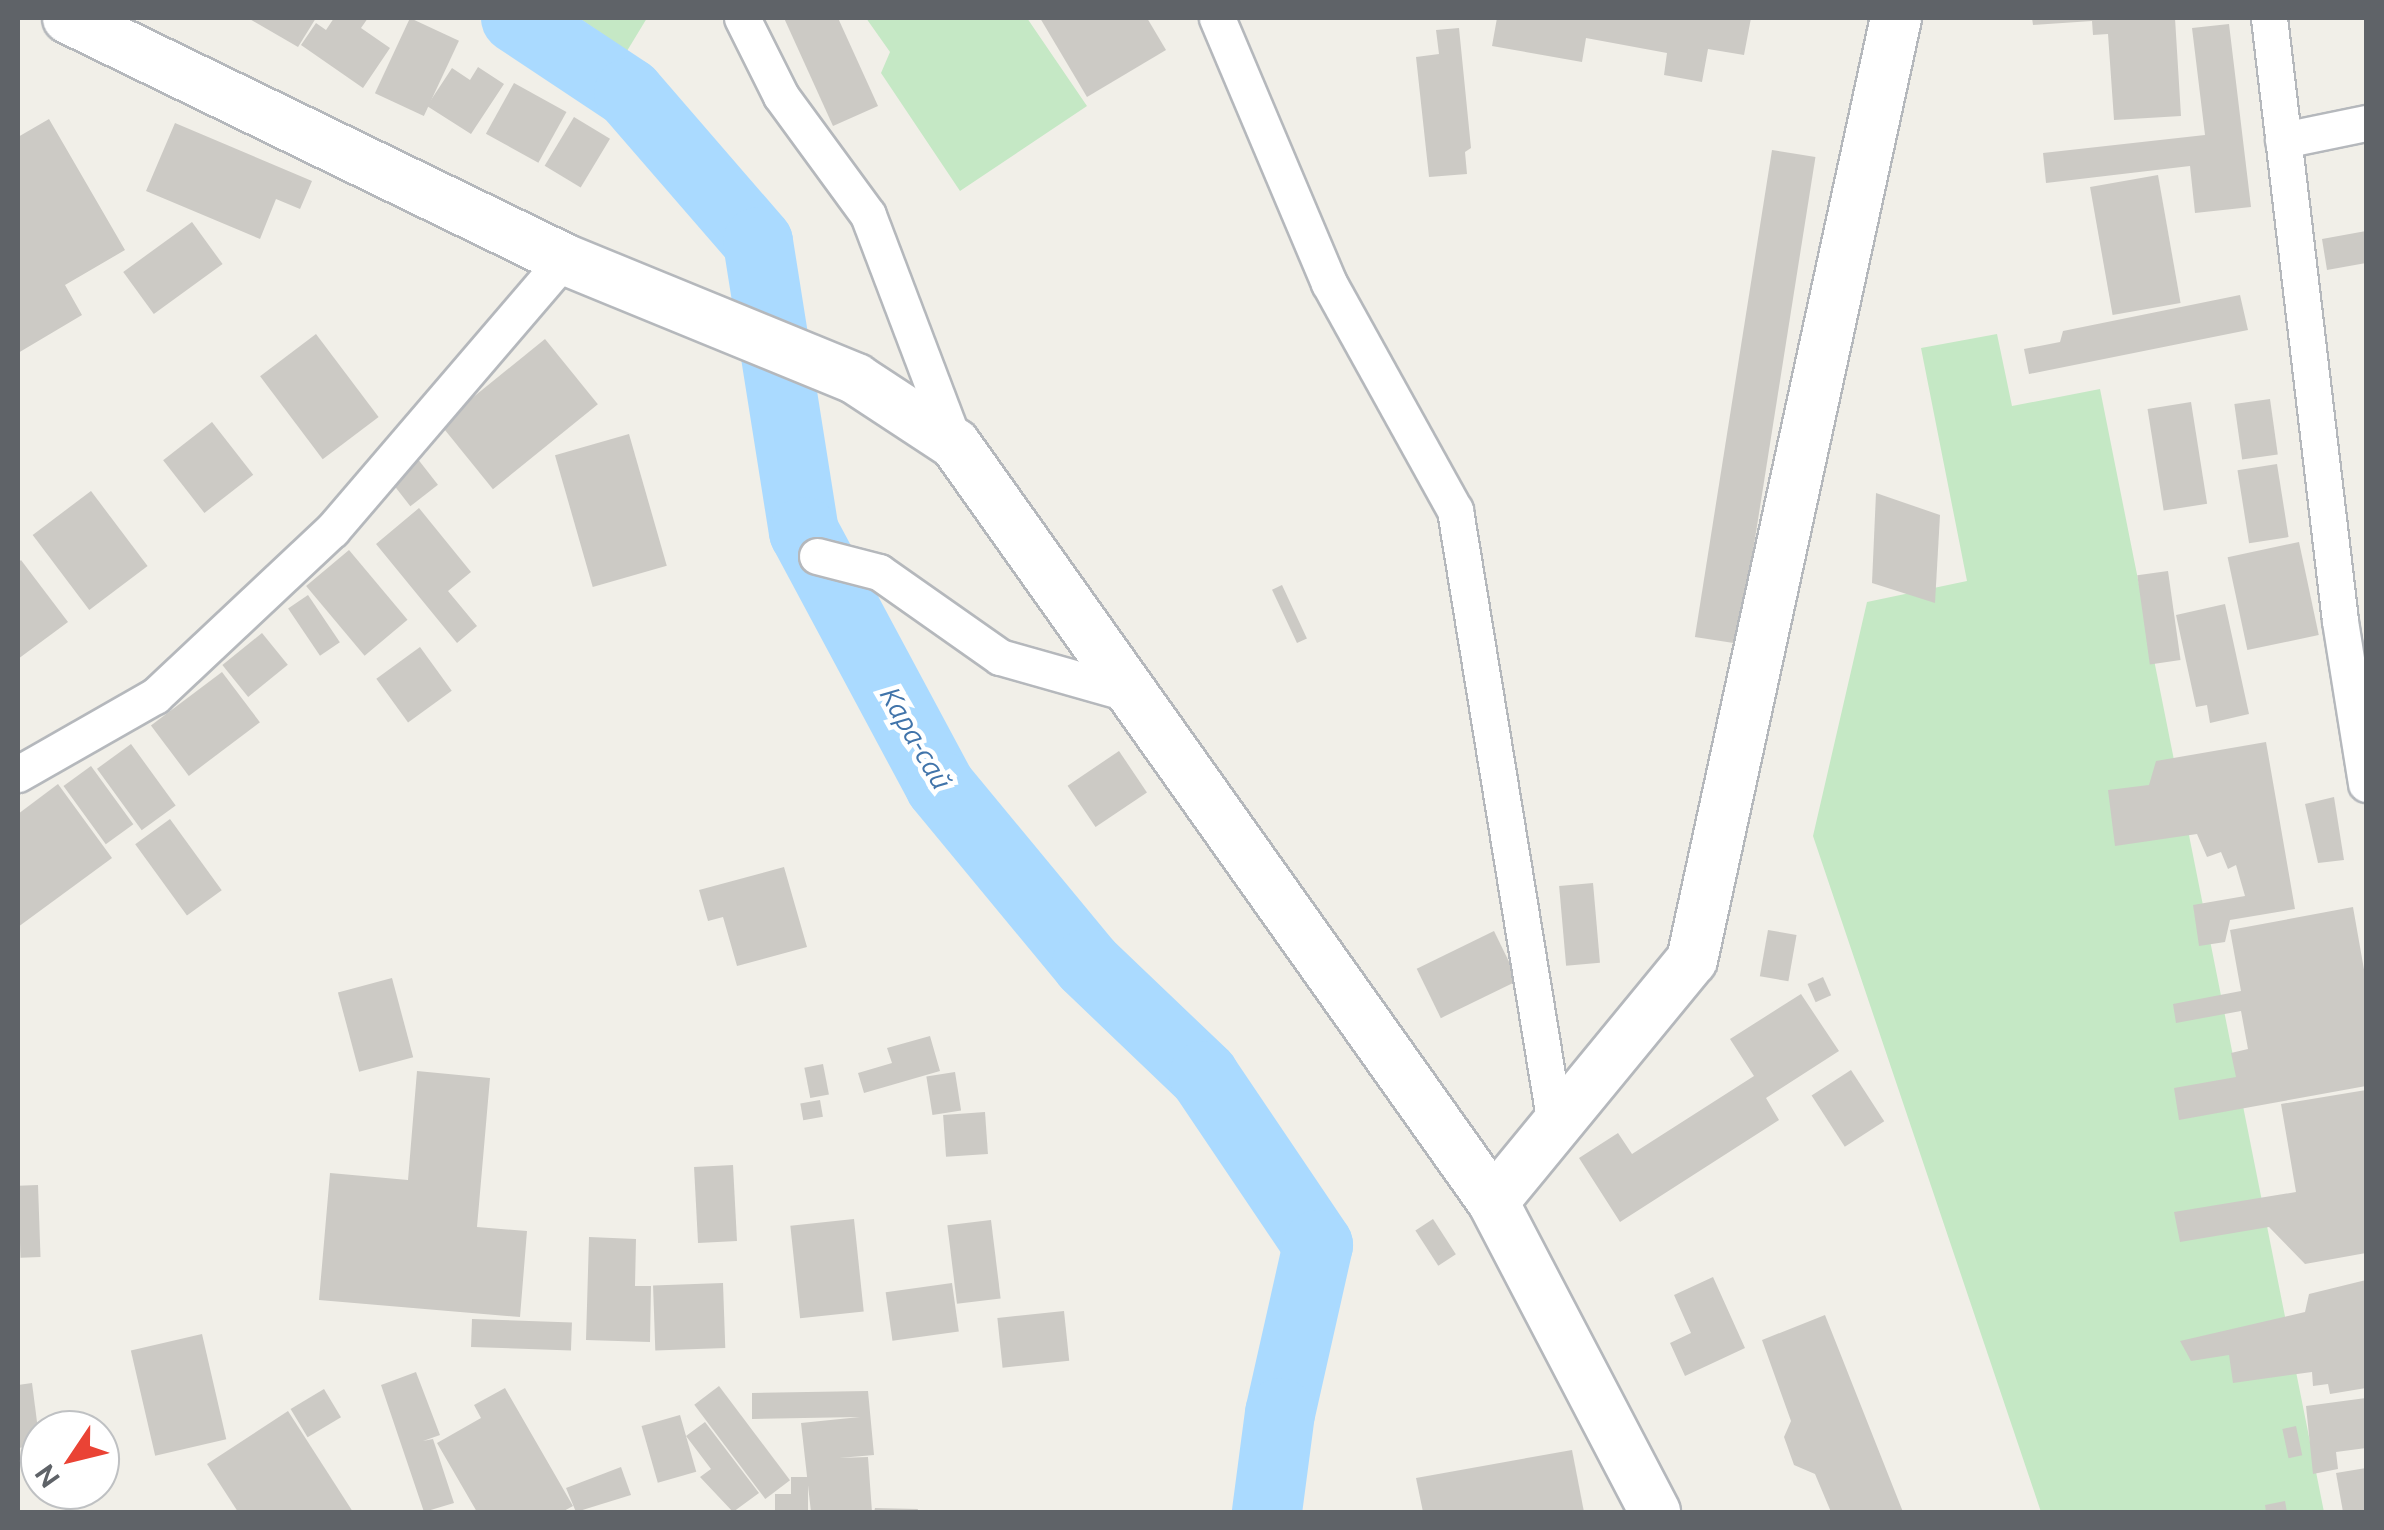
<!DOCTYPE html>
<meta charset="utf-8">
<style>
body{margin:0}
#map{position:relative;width:2384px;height:1530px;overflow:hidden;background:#f1efe8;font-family:Ubuntu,sans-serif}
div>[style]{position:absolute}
.green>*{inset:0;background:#c5e8c5}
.river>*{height:70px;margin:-35px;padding:0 35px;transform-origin:35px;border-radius:35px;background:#aadaff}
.building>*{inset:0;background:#cccac5;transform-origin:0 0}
.roads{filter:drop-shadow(2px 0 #b5b8bc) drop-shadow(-2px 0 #b5b8bc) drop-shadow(0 2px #b5b8bc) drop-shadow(0 -2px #b5b8bc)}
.street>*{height:35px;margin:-17.5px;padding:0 17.5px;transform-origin:17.5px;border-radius:17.5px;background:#fff}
.secondary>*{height:50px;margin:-25px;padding:0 25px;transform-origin:25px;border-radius:25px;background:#fff}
span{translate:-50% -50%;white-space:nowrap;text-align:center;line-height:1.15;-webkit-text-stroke:9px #fff;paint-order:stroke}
.water-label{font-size:28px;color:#4174aa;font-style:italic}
.frame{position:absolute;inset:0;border:20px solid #5f6368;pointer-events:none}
.north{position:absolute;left:20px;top:1410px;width:100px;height:100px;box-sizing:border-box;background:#fff;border:2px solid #bfc1c3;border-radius:50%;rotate:235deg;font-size:28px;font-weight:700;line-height:40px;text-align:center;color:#5f6368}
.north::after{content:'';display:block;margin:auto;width:35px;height:45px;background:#ea4335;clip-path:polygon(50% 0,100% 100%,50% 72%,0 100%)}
</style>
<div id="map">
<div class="green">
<div style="clip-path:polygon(579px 18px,647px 18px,627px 51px)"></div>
<div style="clip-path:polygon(866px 18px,1027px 18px,1087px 106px,960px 191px,881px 73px,890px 52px)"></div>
<div style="clip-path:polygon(1997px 334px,2012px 406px,2100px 389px,2324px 1512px,2041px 1512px,1813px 836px,1867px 602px,1967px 581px,1921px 348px)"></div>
</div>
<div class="river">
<div style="left:516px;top:18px;width:136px;rotate:33.6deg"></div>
<div style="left:629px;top:93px;width:197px;rotate:49.1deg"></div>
<div style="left:758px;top:242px;width:294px;rotate:81deg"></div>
<div style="left:804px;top:532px;width:288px;rotate:61.8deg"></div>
<div style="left:940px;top:786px;width:231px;rotate:50.4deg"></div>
<div style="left:1087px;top:964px;width:162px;rotate:43.7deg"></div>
<div style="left:1204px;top:1076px;width:204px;rotate:56deg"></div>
<div style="left:1318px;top:1245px;width:172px;rotate:102.7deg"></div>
<div style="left:1280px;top:1413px;width:100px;rotate:97.5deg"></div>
</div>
<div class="building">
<div style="clip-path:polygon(248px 18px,316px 18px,298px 47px)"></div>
<div style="clip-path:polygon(334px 18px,368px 18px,361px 28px,390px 48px,363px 88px,301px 45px,316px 23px,326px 30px)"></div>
<div style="left:410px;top:18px;width:54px;height:83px;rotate:25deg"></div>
<div style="clip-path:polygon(784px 18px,838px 18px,878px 106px,833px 126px)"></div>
<div style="clip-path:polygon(1040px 18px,1147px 18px,1166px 50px,1087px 97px)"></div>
<div style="clip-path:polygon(1497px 18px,1751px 18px,1744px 55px,1708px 49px,1702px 82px,1664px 75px,1667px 53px,1586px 38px,1582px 62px,1492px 46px)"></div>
<div style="clip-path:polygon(2032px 18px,2175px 18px,2181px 116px,2114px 120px,2108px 34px,2093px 35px,2092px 21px,2033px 25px)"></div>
<div style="clip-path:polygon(2229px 24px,2251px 207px,2195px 213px,2190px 166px,2046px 183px,2043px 153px,2205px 135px,2192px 28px)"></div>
<div style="clip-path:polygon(1459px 28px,1471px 148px,1465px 152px,1467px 174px,1429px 177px,1416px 57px,1439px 54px,1436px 30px)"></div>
<div style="clip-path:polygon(478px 67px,504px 84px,471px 134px,427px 106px,452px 68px,470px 80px)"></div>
<div style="left:514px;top:83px;width:60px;height:58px;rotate:29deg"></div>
<div style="left:574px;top:117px;width:42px;height:57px;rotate:31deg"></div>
<div style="clip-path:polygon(49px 119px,125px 250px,65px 285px,82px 315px,18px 353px,18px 137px)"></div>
<div style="clip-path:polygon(175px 123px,312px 181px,300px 209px,276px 199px,260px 239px,146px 191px)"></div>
<div style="left:1772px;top:150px;width:44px;height:493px;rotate:9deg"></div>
<div style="left:2158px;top:175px;width:130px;height:69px;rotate:80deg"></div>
<div style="left:192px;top:222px;width:52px;height:85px;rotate:54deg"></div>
<div style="clip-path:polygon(2366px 231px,2366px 263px,2327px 270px,2322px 239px)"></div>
<div style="clip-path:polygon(2240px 295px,2248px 330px,2029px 374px,2024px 349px,2060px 342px,2063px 331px)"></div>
<div style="left:316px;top:334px;width:104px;height:70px;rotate:53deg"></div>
<div style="left:545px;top:339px;width:84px;height:135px;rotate:51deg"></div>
<div style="left:2270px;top:399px;width:56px;height:36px;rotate:82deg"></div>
<div style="left:2191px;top:402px;width:103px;height:44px;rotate:81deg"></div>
<div style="left:212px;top:422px;width:67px;height:62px;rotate:52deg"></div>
<div style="left:629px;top:434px;width:137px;height:77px;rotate:74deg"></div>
<div style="left:417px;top:458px;width:34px;height:35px;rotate:52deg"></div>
<div style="left:2277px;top:464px;width:74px;height:40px;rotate:81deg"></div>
<div style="left:91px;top:491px;width:94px;height:73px;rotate:53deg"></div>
<div style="clip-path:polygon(1876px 493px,1940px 515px,1935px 603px,1872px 583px)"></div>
<div style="clip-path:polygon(419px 508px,471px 572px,448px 591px,477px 626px,457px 643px,376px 544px)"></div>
<div style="left:2299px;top:542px;width:95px;height:73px;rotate:78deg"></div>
<div style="left:349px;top:550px;width:91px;height:56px;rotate:50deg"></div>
<div style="clip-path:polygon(21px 560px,68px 622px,18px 659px,18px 563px)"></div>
<div style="left:2168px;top:571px;width:90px;height:31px;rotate:82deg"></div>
<div style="left:1282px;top:585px;width:59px;height:11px;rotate:65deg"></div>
<div style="left:308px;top:595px;width:57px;height:24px;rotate:56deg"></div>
<div style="clip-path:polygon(2225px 604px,2249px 714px,2210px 723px,2207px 705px,2196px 707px,2176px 615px)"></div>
<div style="left:262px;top:633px;width:41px;height:51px;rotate:51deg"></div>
<div style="left:420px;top:647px;width:54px;height:54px;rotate:54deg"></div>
<div style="left:222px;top:672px;width:63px;height:89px;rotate:53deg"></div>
<div style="clip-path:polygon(2266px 742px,2295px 909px,2230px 920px,2225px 942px,2199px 946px,2193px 905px,2245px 896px,2236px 865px,2228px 869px,2221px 852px,2207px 857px,2197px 834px,2115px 846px,2108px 790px,2149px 785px,2156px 761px)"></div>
<div style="left:131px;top:744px;width:76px;height:42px;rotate:54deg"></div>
<div style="left:1119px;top:751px;width:50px;height:62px;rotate:56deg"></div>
<div style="left:91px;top:766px;width:72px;height:34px;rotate:54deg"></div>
<div style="clip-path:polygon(58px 784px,112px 858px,18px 927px,18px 814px)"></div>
<div style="clip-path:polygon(2334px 797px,2344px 860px,2318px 863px,2305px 804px)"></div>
<div style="left:170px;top:819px;width:88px;height:43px;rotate:54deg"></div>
<div style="clip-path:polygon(784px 867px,807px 947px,737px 966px,723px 917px,708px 921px,699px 890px)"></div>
<div style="left:1593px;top:883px;width:80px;height:34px;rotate:85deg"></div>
<div style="clip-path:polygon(2353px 907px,2366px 981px,2366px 1086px,2179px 1120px,2174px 1088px,2236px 1077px,2231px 1053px,2248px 1049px,2241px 1011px,2176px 1023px,2173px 1004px,2241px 991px,2230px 930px)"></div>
<div style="left:1768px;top:930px;width:29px;height:47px;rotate:10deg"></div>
<div style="left:1494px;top:931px;width:55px;height:86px;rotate:64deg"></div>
<div style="left:1823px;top:977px;width:20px;height:17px;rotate:66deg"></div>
<div style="left:392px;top:978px;width:82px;height:56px;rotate:75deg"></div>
<div style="clip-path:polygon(1801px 994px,1839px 1051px,1766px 1098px,1779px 1120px,1620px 1222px,1579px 1158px,1618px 1133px,1632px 1154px,1754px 1076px,1730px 1039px)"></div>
<div style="clip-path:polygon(930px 1036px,940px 1071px,864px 1093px,858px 1073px,892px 1063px,887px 1048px)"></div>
<div style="left:823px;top:1064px;width:31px;height:19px;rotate:79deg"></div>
<div style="left:1851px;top:1070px;width:61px;height:47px;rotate:57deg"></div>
<div style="clip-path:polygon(417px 1071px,490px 1078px,477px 1227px,527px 1231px,520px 1317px,319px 1300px,330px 1173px,408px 1180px)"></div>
<div style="left:955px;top:1072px;width:39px;height:29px;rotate:81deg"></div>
<div style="clip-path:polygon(2366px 1090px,2366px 1253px,2305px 1264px,2269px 1227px,2180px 1242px,2174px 1212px,2296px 1192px,2281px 1104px)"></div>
<div style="left:820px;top:1100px;width:17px;height:20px;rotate:80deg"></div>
<div style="left:985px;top:1112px;width:42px;height:42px;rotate:86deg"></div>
<div style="left:733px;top:1165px;width:76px;height:39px;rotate:87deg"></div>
<div style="left:38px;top:1185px;width:72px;height:20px;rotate:88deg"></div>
<div style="left:854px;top:1219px;width:93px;height:64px;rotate:84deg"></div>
<div style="left:1433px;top:1219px;width:42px;height:21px;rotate:57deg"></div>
<div style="left:991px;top:1220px;width:79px;height:44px;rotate:83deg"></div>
<div style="clip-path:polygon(589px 1237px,636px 1239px,635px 1286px,651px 1286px,650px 1342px,586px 1340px)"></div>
<div style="clip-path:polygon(1713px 1277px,1745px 1348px,1685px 1376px,1670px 1343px,1691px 1333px,1674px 1295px)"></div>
<div style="clip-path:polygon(2366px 1280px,2366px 1388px,2330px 1394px,2328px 1384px,2313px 1386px,2312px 1372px,2233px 1383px,2229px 1355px,2191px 1361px,2180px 1341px,2305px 1312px,2309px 1294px)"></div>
<div style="left:723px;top:1283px;width:65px;height:70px;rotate:88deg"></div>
<div style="left:952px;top:1283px;width:49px;height:67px;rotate:82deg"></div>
<div style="left:1064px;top:1311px;width:50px;height:67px;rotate:84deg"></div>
<div style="clip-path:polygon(1825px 1315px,1903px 1512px,1831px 1512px,1815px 1474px,1794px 1465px,1784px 1437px,1791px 1421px,1762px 1340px)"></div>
<div style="left:472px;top:1319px;width:100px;height:28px;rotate:2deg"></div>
<div style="left:202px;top:1334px;width:108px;height:73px;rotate:77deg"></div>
<div style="clip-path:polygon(416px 1372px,440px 1435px,423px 1441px,433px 1439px,454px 1503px,424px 1512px,381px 1385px)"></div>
<div style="clip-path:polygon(32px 1383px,40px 1445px,18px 1448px,18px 1385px)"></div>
<div style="left:719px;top:1386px;width:118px;height:31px;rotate:53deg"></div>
<div style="clip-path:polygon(505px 1388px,573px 1506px,562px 1512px,477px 1512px,437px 1443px,481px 1418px,474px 1405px)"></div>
<div style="left:324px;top:1389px;width:33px;height:39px;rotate:59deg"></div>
<div style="clip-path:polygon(868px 1391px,874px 1455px,839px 1458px,868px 1457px,872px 1512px,811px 1512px,801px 1423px,860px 1417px,752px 1419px,752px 1393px)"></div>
<div style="clip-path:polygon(2366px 1398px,2366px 1448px,2336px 1452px,2338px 1469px,2313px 1474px,2306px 1406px)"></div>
<div style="clip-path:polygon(288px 1411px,353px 1512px,238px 1512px,207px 1464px)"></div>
<div style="left:680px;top:1415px;width:59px;height:40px;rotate:74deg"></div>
<div style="clip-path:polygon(705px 1422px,759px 1493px,733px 1512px,700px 1477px,711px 1469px,686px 1436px)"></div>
<div style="left:2296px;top:1426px;width:30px;height:14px;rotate:78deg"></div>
<div style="clip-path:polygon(1572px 1450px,1584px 1512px,1423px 1512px,1416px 1478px)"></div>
<div style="clip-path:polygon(621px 1467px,631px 1495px,576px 1512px,566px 1488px)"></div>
<div style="clip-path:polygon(2366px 1468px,2366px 1512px,2343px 1512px,2336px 1473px)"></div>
<div style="clip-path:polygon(791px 1477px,808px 1477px,808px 1512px,775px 1512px,775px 1494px,791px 1494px)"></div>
<div style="clip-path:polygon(2285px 1501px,2287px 1512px,2266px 1512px,2265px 1505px)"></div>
<div style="clip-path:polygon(875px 1508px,918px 1509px,917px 1512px,874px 1512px)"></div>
</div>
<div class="roads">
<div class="street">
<div style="left:742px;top:18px;width:87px;rotate:63.4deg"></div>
<div style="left:781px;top:96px;width:147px;rotate:53.8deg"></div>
<div style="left:868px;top:215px;width:245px;rotate:69.2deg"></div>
<div style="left:1217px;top:18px;width:288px;rotate:67.1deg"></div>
<div style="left:1329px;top:283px;width:260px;rotate:61deg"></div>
<div style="left:1455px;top:510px;width:622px;rotate:80.75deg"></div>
<div style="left:2269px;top:18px;width:607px;rotate:83.28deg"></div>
<div style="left:2340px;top:621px;width:165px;rotate:80.9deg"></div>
<div style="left:2283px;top:140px;width:85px;rotate:-11.6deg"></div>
<div style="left:817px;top:556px;width:64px;rotate:14.5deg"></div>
<div style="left:879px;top:572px;width:148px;rotate:35.1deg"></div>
<div style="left:1000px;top:657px;width:139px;rotate:15.8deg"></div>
<div style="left:18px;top:774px;width:158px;rotate:-29.7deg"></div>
<div style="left:155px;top:696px;width:243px;rotate:-43.2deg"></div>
<div style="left:332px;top:530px;width:357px;rotate:-49.4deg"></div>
</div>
<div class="secondary">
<div style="left:68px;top:18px;width:551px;rotate:25.91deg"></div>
<div style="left:564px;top:259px;width:316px;rotate:22.3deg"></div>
<div style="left:856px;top:379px;width:118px;rotate:33.3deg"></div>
<div style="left:955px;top:444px;width:930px;rotate:54.63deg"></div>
<div style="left:1493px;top:1202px;width:350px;rotate:62.4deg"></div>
<div style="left:1493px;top:1202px;width:313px;rotate:-50.6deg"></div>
<div style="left:1692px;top:960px;width:964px;rotate:-77.78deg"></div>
</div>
</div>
<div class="water-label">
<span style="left:916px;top:738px;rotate:60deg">Кара-сай</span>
</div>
<div class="frame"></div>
<div class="north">N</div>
</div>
